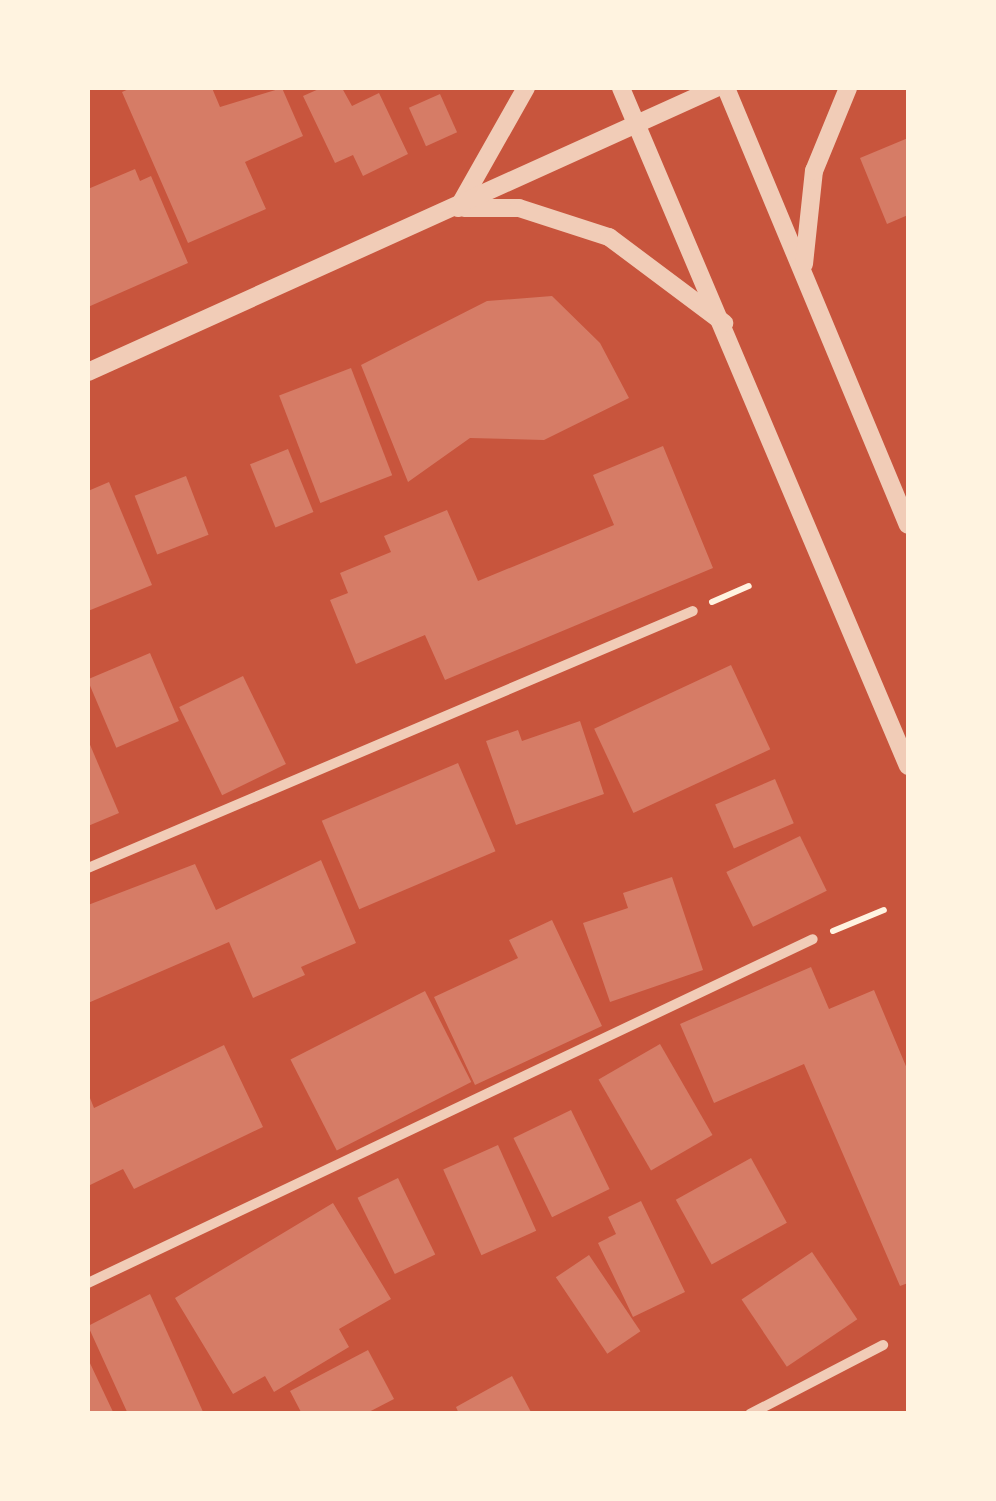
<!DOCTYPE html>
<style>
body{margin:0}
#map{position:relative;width:996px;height:1501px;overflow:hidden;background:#c8553d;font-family:Mulish,sans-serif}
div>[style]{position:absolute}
.building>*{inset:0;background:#d67c66;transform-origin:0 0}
.path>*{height:6px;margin:-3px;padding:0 3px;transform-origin:3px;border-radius:3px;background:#fff3e0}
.minor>*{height:10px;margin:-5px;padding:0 5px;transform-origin:5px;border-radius:5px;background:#f1ccb7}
.tertiary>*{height:18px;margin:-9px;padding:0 9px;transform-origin:9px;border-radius:9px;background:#f1ccb7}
span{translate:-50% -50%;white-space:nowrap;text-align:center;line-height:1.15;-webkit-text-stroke:10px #fff3e0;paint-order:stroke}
.frame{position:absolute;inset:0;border:90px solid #fff3e0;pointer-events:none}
</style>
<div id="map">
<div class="building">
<div style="clip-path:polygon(131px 88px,212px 88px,220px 107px,282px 88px,303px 136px,245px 162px,266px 209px,188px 243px,122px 92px)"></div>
<div style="clip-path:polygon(321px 88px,342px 88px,352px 106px,379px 93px,408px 154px,363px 176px,353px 155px,335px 163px,303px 96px)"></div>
<div style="left:440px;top:94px;width:42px;height:34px;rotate:66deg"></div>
<div style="clip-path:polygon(908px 138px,908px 215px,887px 224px,860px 158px)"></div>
<div style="clip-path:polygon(135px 169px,140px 181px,151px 176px,188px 263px,88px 307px,88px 189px)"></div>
<div style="clip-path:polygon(552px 296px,600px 343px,629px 398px,544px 440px,470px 438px,408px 482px,361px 365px,487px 301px)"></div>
<div style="left:351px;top:368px;width:115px;height:77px;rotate:69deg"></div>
<div style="clip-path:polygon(663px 446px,713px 568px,445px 680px,425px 635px,356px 664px,330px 600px,348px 593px,340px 573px,391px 552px,384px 536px,447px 510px,478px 581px,614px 525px,593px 475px)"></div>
<div style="left:288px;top:449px;width:68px;height:41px;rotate:68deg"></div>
<div style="left:186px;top:476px;width:63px;height:55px;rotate:69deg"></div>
<div style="clip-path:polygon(109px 482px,152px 585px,88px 611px,88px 491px)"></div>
<div style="left:150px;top:653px;width:74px;height:68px;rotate:67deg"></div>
<div style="left:731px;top:665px;width:93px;height:151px;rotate:65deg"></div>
<div style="left:243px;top:676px;width:98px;height:71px;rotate:64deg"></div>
<div style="clip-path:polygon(580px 721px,604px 794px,516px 825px,486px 741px,518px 730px,522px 741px)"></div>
<div style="clip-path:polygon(88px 740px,119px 813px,88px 826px)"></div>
<div style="left:458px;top:763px;width:96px;height:148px;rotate:67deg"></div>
<div style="left:775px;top:779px;width:48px;height:65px;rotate:67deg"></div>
<div style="left:800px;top:836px;width:61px;height:82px;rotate:64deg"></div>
<div style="clip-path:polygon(321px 860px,356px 943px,301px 967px,305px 975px,253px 998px,229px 942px,88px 1003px,88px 905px,195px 864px,216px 910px)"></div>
<div style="clip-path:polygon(672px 877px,703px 970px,610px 1002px,583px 923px,628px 908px,623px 893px)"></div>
<div style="clip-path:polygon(552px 920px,602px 1026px,475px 1085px,434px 997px,518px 958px,509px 940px)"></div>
<div style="clip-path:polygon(811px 967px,829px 1009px,874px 990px,908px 1071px,908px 1283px,900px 1286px,804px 1064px,714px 1103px,680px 1024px)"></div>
<div style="left:425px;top:991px;width:102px;height:151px;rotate:63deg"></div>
<div style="left:660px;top:1044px;width:105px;height:71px;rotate:60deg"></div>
<div style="clip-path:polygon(224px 1045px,263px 1127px,134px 1189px,123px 1169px,88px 1186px,88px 1093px,94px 1108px)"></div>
<div style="left:571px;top:1110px;width:88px;height:64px;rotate:64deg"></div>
<div style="left:498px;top:1145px;width:94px;height:60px;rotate:66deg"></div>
<div style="left:751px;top:1158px;width:74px;height:86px;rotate:61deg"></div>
<div style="left:398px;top:1178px;width:85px;height:45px;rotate:64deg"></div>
<div style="clip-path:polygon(641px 1201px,685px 1292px,633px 1317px,598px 1243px,616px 1234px,608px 1217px)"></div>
<div style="clip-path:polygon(333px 1203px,391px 1299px,339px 1329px,349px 1347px,274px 1392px,265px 1376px,233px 1394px,175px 1298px)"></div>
<div style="left:812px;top:1252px;width:81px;height:85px;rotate:56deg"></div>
<div style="left:589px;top:1255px;width:92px;height:40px;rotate:56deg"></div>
<div style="clip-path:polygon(150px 1294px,204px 1414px,128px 1414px,88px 1326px)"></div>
<div style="clip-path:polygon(368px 1350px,394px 1399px,365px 1414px,302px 1414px,290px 1391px)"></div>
<div style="clip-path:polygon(88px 1359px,114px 1414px,88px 1414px)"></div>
<div style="clip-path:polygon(512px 1376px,532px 1414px,459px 1414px,456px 1407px)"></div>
</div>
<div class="path">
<div style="left:712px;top:602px;width:40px;rotate:-23.4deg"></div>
<div style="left:833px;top:931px;width:55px;rotate:-22.4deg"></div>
</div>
<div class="minor">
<div style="left:88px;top:868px;width:657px;rotate:-23.02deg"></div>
<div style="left:88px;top:1283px;width:802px;rotate:-25.38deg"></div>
<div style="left:750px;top:1414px;width:150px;rotate:-27.4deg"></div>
</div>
<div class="tertiary">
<div style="left:621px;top:88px;width:736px;rotate:67.06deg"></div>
<div style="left:726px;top:88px;width:473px;rotate:67.4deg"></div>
<div style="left:458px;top:208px;width:138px;rotate:-60.5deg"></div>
<div style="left:464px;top:208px;width:55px"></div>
<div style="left:519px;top:208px;width:95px;rotate:17.9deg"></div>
<div style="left:609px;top:237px;width:144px;rotate:36.8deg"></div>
<div style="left:804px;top:264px;width:94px;rotate:-83.9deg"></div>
<div style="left:814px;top:171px;width:90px;rotate:-67.7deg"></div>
<div style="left:88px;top:372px;width:689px;rotate:-24.33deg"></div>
</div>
<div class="frame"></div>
</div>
